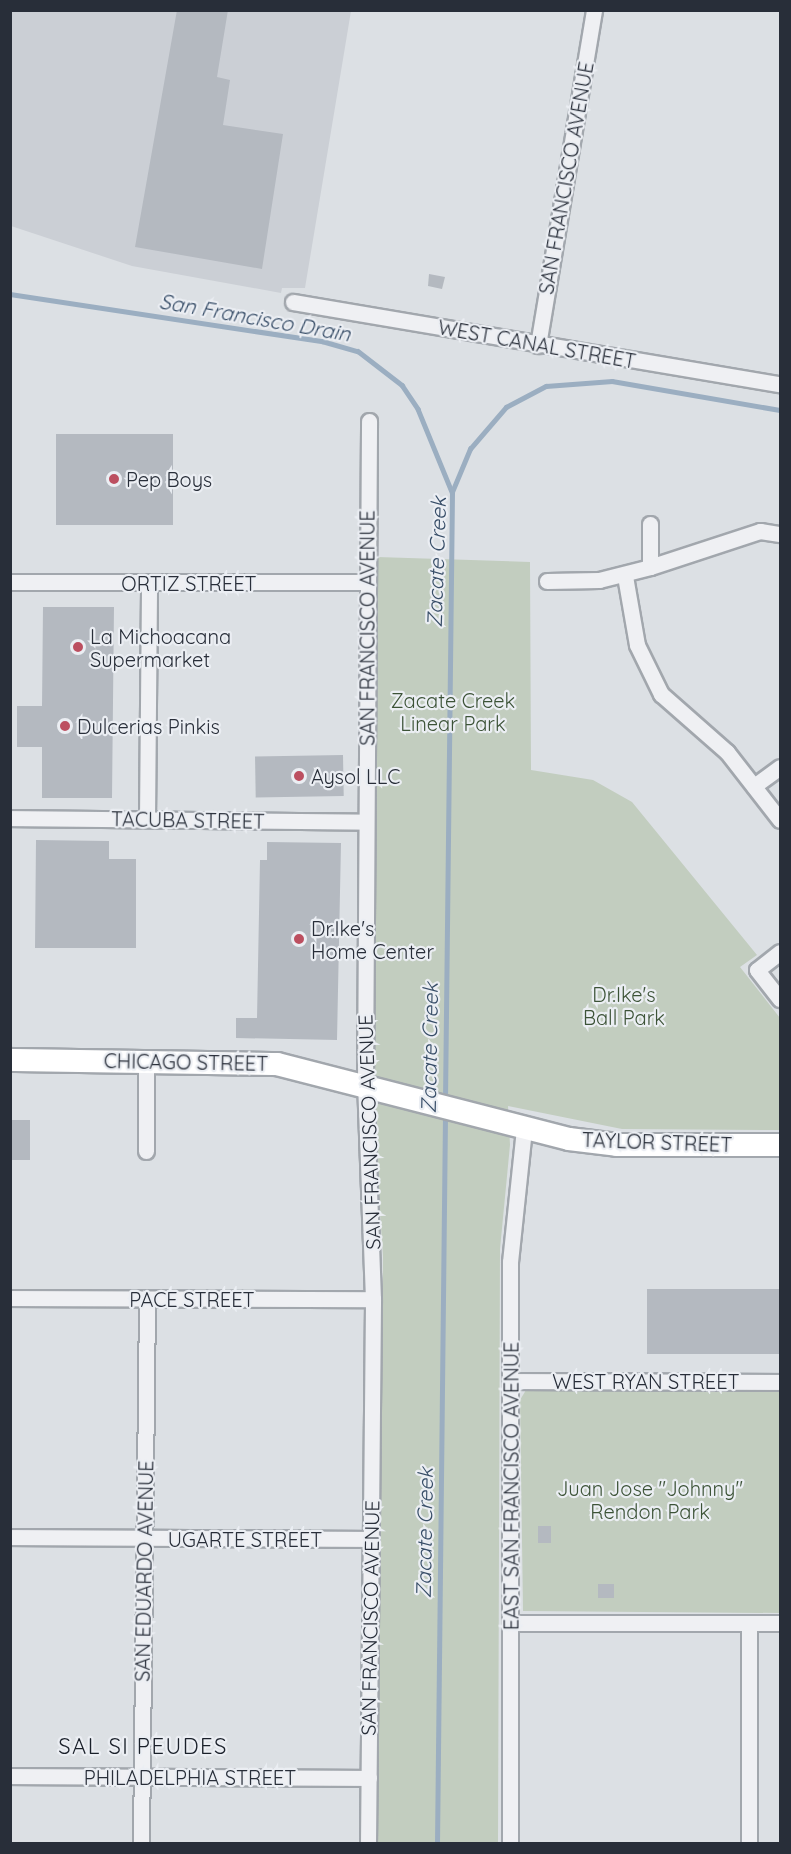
<!DOCTYPE html>
<style>
body{margin:0}
#map{position:relative;width:791px;height:1854px;overflow:hidden;background:#dce0e4;font-family:Quicksand,sans-serif}
div>[style]{position:absolute}
.built>*{inset:0;background:#cbcfd5}
.green>*{inset:0;background:#c2cdbf}
.stream>*{height:4.5px;margin:-2.25px;padding:0 2.25px;transform-origin:2.25px;border-radius:2.25px;background:#9baec1}
.building>*{inset:0;background:#b4b9c0;transform-origin:0 0}
.roads{filter:drop-shadow(2px 0 #a2a7ad) drop-shadow(-2px 0 #a2a7ad) drop-shadow(0 2px #a2a7ad) drop-shadow(0 -2px #a2a7ad)}
.street>*{height:15px;margin:-7.5px;padding:0 7.5px;transform-origin:7.5px;border-radius:7.5px;background:#eff0f3}
.secondary>*{height:22px;margin:-11px;padding:0 11px;transform-origin:11px;border-radius:11px;background:#fff}
.dots>*{width:16px;height:16px;translate:-50% -50%;box-sizing:border-box;border:3px solid #ebeef3;border-radius:50%}
span{translate:-50% -50%;white-space:nowrap;text-align:center;line-height:1.15;-webkit-text-stroke:4.5px #ebeef3;paint-order:stroke}
.street-label{font-size:20px;color:#282e39}
.poi-label{font-size:20px;color:#282e39}
.left{translate:0 -50%;text-align:left}
.park-label{font-size:20px;color:#3c5337}
.water-label{font-size:21px;color:#374d67;font-style:italic}
.quarter-label{font-size:22px;color:#1a202a;letter-spacing:1.5px}
.frame{position:absolute;inset:0;border:12px solid #282e39;pointer-events:none}
</style>
<div id="map">
<div class="built">
<div style="clip-path:polygon(10px 11px,351px 11px,305px 288px,282px 288px,281px 293px,132px 266px,11px 226px)"></div>
</div>
<div class="green">
<div style="clip-path:polygon(377px 557px,530px 562px,531px 770px,593px 780px,632px 802px,757px 955px,740px 967px,780px 1018px,780px 1130px,622px 1129px,508px 1106px,510px 1145px,500px 1249px,498px 1843px,377px 1843px,383px 1256px,374px 1125px)"></div>
<div style="clip-path:polygon(540px 1388px,780px 1389px,780px 1613px,523px 1611px,520px 1400px,526px 1390px)"></div>
</div>
<div class="stream">
<div style="left:10px;top:294px;width:316px;rotate:8.6deg"></div>
<div style="left:322px;top:341px;width:37px;rotate:16deg"></div>
<div style="left:358px;top:351px;width:56px;rotate:37.7deg"></div>
<div style="left:402px;top:385px;width:29px;rotate:56deg"></div>
<div style="left:418px;top:409px;width:90px;rotate:67.7deg"></div>
<div style="left:445px;top:1100px;width:608px;rotate:-89.34deg"></div>
<div style="left:452px;top:492px;width:47px;rotate:-67.3deg"></div>
<div style="left:470px;top:449px;width:55px;rotate:-49.4deg"></div>
<div style="left:506px;top:407px;width:45px;rotate:-27.7deg"></div>
<div style="left:546px;top:386px;width:66px;rotate:-4.3deg"></div>
<div style="left:612px;top:381px;width:170px;rotate:9.8deg"></div>
<div style="left:437px;top:1844px;width:730px;rotate:-89.37deg"></div>
</div>
<div class="building">
<div style="clip-path:polygon(177px 10px,228px 10px,217px 77px,230px 80px,223px 125px,283px 134px,262px 269px,135px 247px)"></div>
<div style="clip-path:polygon(429px 274px,445px 277px,442px 289px,428px 286px)"></div>
<div style="left:56px;top:434px;width:117px;height:91px"></div>
<div style="clip-path:polygon(43px 607px,114px 607px,112px 798px,42px 798px,42px 747px,17px 747px,17px 706px,42px 706px)"></div>
<div style="left:343px;top:755px;width:41px;height:88px;rotate:89deg"></div>
<div style="clip-path:polygon(36px 840px,109px 841px,109px 859px,136px 859px,136px 948px,35px 948px)"></div>
<div style="clip-path:polygon(267px 842px,341px 843px,337px 1040px,236px 1038px,236px 1018px,257px 1018px,260px 860px,267px 860px)"></div>
<div style="left:10px;top:1120px;width:20px;height:40px"></div>
<div style="left:647px;top:1289px;width:133px;height:65px"></div>
<div style="left:538px;top:1526px;width:13px;height:17px"></div>
<div style="left:598px;top:1584px;width:16px;height:14px"></div>
</div>
<div class="roads">
<div class="street">
<div style="left:293px;top:302px;width:494px;rotate:9.6deg"></div>
<div style="left:538px;top:345px;width:340px;rotate:-80.5deg"></div>
<div style="left:650px;top:524px;width:43px;rotate:90deg"></div>
<div style="left:650px;top:567px;width:116px;rotate:-18.1deg"></div>
<div style="left:760px;top:531px;width:20px;rotate:9deg"></div>
<div style="left:625px;top:576px;width:70px;rotate:80.1deg"></div>
<div style="left:637px;top:645px;width:55px;rotate:63.9deg"></div>
<div style="left:661px;top:694px;width:88px;rotate:41.3deg"></div>
<div style="left:727px;top:752px;width:86px;rotate:52.1deg"></div>
<div style="left:547px;top:581px;width:52px;rotate:-1.1deg"></div>
<div style="left:599px;top:580px;width:53px;rotate:-14.3deg"></div>
<div style="left:10px;top:582px;width:358px"></div>
<div style="left:754px;top:786px;width:32px;rotate:-36deg"></div>
<div style="left:10px;top:818px;width:356px;rotate:0.6deg"></div>
<div style="left:147px;top:819px;width:236px;rotate:-89.5deg"></div>
<div style="left:780px;top:952px;width:29px;rotate:142deg"></div>
<div style="left:757px;top:970px;width:37px;rotate:52deg"></div>
<div style="left:146px;top:1151px;width:91px;rotate:-90deg"></div>
<div style="left:10px;top:1298px;width:363px;rotate:0.2deg"></div>
<div style="left:511px;top:1381px;width:269px;rotate:0.2deg"></div>
<div style="left:10px;top:1537px;width:361px;rotate:0.3deg"></div>
<div style="left:511px;top:1623px;width:269px"></div>
<div style="left:10px;top:1776px;width:359px;rotate:0.3deg"></div>
<div style="left:141px;top:1844px;width:545px;rotate:-89.37deg"></div>
<div style="left:368px;top:1844px;width:545px;rotate:-89.47deg"></div>
<div style="left:373px;top:1299px;width:215px;rotate:-92.1deg"></div>
<div style="left:365px;top:1084px;width:663px;rotate:-89.65deg"></div>
<div style="left:510px;top:1844px;width:582px;rotate:-90deg"></div>
<div style="left:510px;top:1262px;width:134px;rotate:-84deg"></div>
<div style="left:749px;top:1844px;width:221px;rotate:-90deg"></div>
</div>
<div class="secondary">
<div style="left:10px;top:1060px;width:267px;rotate:0.9deg"></div>
<div style="left:277px;top:1064px;width:301px;rotate:14.4deg"></div>
<div style="left:569px;top:1139px;width:48px;rotate:7.1deg"></div>
<div style="left:617px;top:1145px;width:163px"></div>
</div>
</div>
<div class="dots">
<div style="left:114px;top:479px;background:#bc4f60"></div>
<div style="left:78px;top:647px;background:#bc4f60"></div>
<div style="left:65px;top:726px;background:#bc4f60"></div>
<div style="left:299px;top:776px;background:#bc4f60"></div>
<div style="left:299px;top:939px;background:#bc4f60"></div>
</div>
<div class="street-label">
<span style="left:566px;top:178px;rotate:-80deg">SAN FRANCISCO AVENUE</span>
<span style="left:537px;top:344px;rotate:10deg">WEST CANAL STREET</span>
<span style="left:189px;top:583px">ORTIZ STREET</span>
<span style="left:367px;top:628px;rotate:-90deg">SAN FRANCISCO AVENUE</span>
<span style="left:188px;top:820px;rotate:1deg">TACUBA STREET</span>
<span style="left:186px;top:1062px;rotate:1deg">CHICAGO STREET</span>
<span style="left:369px;top:1132px;rotate:-92deg">SAN FRANCISCO AVENUE</span>
<span style="left:657px;top:1142px;rotate:2deg">TAYLOR STREET</span>
<span style="left:192px;top:1299px">PACE STREET</span>
<span style="left:646px;top:1381px">WEST RYAN STREET</span>
<span style="left:511px;top:1486px;rotate:-90deg">EAST SAN FRANCISCO AVENUE</span>
<span style="left:245px;top:1539px">UGARTE STREET</span>
<span style="left:144px;top:1571px;rotate:-89deg">SAN EDUARDO AVENUE</span>
<span style="left:370px;top:1618px;rotate:-89deg">SAN FRANCISCO AVENUE</span>
<span style="left:190px;top:1777px">PHILADELPHIA STREET</span>
</div>
<div class="poi-label">
<span class="left" style="left:126px;top:479px">Pep Boys</span>
<span class="left" style="left:90px;top:648px">La Michoacana<br>Supermarket</span>
<span class="left" style="left:77px;top:726px">Dulcerias Pinkis</span>
<span class="left" style="left:311px;top:776px">Aysol LLC</span>
<span class="left" style="left:311px;top:940px">Dr.Ike's<br>Home Center</span>
</div>
<div class="park-label">
<span style="left:453px;top:712px">Zacate Creek<br>Linear Park</span>
<span style="left:624px;top:1006px">Dr.Ike's<br>Ball Park</span>
<span style="left:650px;top:1500px">Juan Jose "Johnny"<br>Rendon Park</span>
</div>
<div class="water-label">
<span style="left:255px;top:317px;rotate:10deg">San Francisco Drain</span>
<span style="left:436px;top:562px;rotate:-88deg">Zacate Creek</span>
<span style="left:429px;top:1048px;rotate:-89deg">Zacate Creek</span>
<span style="left:424px;top:1533px;rotate:-89deg">Zacate Creek</span>
</div>
<div class="quarter-label">
<span style="left:143px;top:1747px">SAL SI PEUDES</span>
</div>
<div class="frame"></div>
</div>
